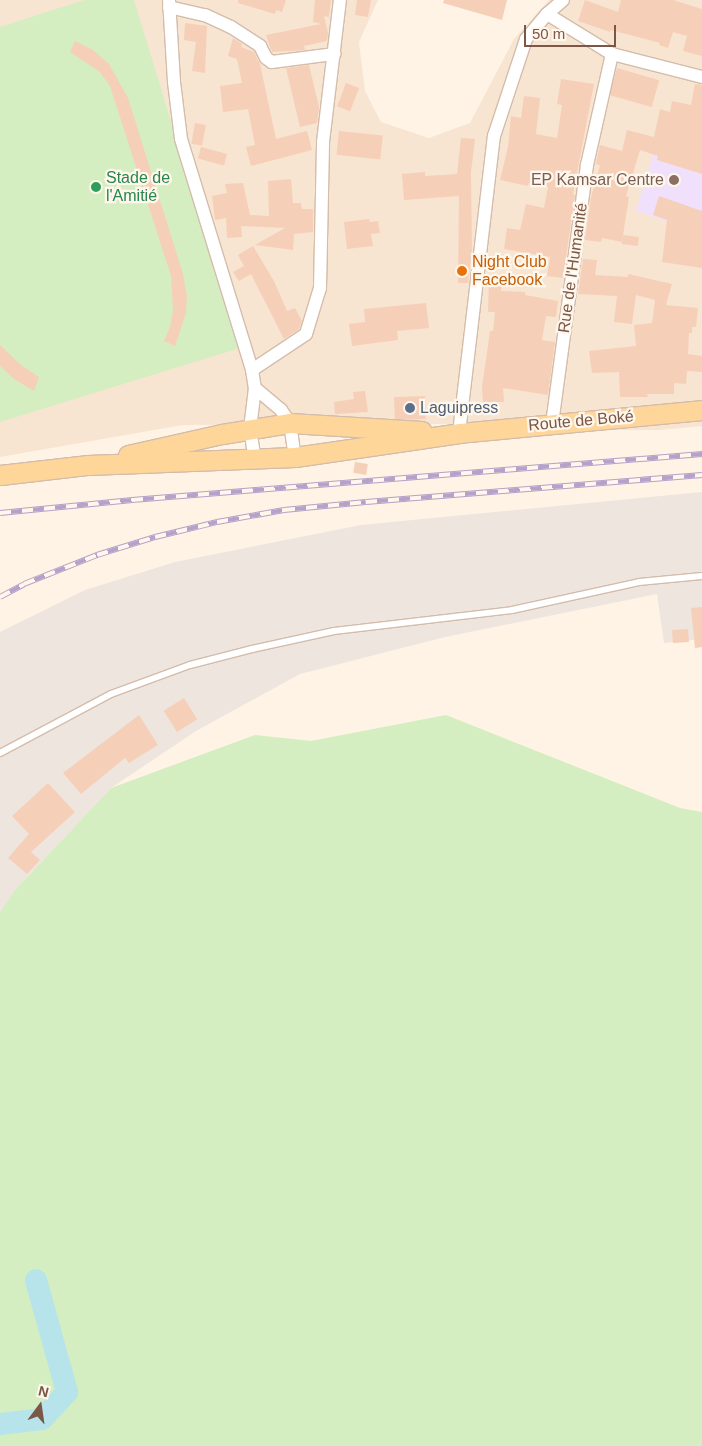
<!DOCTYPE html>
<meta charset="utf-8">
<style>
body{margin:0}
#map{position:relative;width:702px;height:1446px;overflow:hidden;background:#fef3e4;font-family:Arial,sans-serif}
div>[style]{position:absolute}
.residential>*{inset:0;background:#f7e5d1}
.industrial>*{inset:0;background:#eee5df}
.education>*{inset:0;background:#f0e0fb}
.green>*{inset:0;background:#d4eec1}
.river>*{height:22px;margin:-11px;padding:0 11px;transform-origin:11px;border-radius:11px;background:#b6e4ea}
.building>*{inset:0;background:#f6cfb9;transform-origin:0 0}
.roads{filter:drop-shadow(1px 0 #d4bcab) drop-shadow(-1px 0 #d4bcab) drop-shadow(0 1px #d4bcab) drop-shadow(0 -1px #d4bcab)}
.lane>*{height:6px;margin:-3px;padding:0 3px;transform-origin:3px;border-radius:3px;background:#fff}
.street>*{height:12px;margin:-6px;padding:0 6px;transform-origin:6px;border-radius:6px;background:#fff}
.primary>*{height:19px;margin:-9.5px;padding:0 9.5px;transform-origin:9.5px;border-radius:9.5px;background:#ffd69a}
.rail>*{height:5.5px;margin-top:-2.75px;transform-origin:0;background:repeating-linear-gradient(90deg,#fff7ec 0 11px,#b5a1c9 0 22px);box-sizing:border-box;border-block:1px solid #b5a1c9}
.dots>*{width:14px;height:14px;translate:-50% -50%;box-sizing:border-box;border:2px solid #fff7ec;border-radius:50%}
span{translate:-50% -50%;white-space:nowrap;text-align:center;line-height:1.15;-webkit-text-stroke:4.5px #fff7ec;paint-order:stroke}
.leisure-label{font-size:16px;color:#27864d}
.left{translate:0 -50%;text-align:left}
.education-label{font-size:16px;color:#785e54}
.right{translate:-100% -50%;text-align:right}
.food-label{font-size:16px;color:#c56008}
.street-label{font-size:16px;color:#7a5747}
.service-label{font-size:16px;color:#4e5e75}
.north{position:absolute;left:15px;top:1381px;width:50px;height:50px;-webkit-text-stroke:4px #fff7ec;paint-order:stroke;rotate:14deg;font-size:14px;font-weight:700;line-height:20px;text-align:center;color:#7a5747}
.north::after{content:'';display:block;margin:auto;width:18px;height:22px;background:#7a5747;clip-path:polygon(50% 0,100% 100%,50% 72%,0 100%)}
.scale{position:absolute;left:524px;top:25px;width:92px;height:22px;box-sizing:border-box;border:2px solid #7a5747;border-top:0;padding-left:6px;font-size:15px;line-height:18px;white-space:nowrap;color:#7a5747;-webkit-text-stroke:4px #fff7ec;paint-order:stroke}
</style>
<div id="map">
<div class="residential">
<div style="clip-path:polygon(0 0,378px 0,359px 42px,365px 91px,381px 122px,429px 138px,470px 123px,514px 39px,549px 0,702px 0,702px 426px,659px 430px,563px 430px,445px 424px,183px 425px,0 457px)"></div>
</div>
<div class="industrial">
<div style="clip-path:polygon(702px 492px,702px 639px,664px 643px,657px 594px,445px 637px,300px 674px,196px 731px,111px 788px,14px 891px,0 912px,0 632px,85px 590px,175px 562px,361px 525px)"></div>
</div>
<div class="education">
<div style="clip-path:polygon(659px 134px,702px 150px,702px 233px,636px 211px)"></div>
</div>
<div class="green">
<div style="clip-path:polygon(84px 0,134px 0,240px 348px,0 422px,0 27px)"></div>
<div style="clip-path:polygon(446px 715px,680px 808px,702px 812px,702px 1446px,0 1446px,0 912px,14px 891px,111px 788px,255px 735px,311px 741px)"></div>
</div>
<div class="river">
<div style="left:0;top:1424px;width:42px;rotate:-6.8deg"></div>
<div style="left:42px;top:1419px;width:37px;rotate:-47deg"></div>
<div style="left:67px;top:1392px;width:116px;rotate:-105.5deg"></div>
</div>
<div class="building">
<div style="clip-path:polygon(238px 0,286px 0,282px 12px,276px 10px,275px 14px,238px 3px)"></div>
<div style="clip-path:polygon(315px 0,331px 0,329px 17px,324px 16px,328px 33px,327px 41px,304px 46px,305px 50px,272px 52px,266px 35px,321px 24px,313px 22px)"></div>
<div style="clip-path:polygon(357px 0,371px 0,368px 17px,355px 15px)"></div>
<div style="clip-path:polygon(444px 0,507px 0,502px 20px,443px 3px)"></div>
<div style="clip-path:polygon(585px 0,618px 12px,621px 0,673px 0,702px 9px,702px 56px,683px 51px,687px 36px,673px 32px,668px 48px,659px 45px,660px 43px,611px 30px,610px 32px,578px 21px)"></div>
<div style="clip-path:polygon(185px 23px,207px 26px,205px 73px,192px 71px,196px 42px,184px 40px)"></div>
<div style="clip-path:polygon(233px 38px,242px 44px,241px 47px,254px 52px,260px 64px,276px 139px,307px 131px,312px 150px,251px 166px,246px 147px,255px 145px,248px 109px,223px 112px,220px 86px,242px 83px,237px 59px,228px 56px)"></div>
<div style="clip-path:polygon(75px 41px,93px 50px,109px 64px,128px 98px,183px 274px,187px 296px,186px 313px,175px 346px,164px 341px,170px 327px,173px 310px,171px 276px,110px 86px,100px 72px,70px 52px)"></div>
<div style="clip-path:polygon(309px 65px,319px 107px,317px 123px,300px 127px,286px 68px)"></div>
<div style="left:617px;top:68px;width:44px;height:28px;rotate:16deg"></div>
<div style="clip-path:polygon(561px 79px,594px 84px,573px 194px,575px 195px,563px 278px,547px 276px,550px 257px,504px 249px,507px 228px,520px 230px,526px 204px,544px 208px,548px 187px,529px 183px,528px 186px,500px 180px,508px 147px,511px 116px,521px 118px,524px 96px,540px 98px,536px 134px,557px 138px,562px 105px,557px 104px)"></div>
<div style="left:346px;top:83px;width:14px;height:25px;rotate:21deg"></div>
<div style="clip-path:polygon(695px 84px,702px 85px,702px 174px,657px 160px,658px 156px,640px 150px,626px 196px,629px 197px,622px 242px,602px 238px,601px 242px,585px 240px,591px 197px,600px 165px,596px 164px,600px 145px,622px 151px,627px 130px,654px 137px,660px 109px,670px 112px,672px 101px,691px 105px)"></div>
<div style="left:195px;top:123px;width:11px;height:21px;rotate:10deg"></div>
<div style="left:339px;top:131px;width:44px;height:24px;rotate:6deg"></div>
<div style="clip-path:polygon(461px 138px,475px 139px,471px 172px,472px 252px,468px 283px,458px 283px,459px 196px,404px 200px,402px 174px,425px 172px,425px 176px,457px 174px)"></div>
<div style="left:201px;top:147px;width:27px;height:12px;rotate:15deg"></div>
<div style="clip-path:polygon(291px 179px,293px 203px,301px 203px,302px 209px,313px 209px,313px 232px,294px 234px,293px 250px,255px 245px,285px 228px,241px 226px,242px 237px,227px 238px,226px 218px,215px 220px,212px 196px,227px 193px,225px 184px,243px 183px,250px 215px,269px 216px,268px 181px)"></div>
<div style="clip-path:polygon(659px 196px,702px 211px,702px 268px,662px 262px,667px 220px,653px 215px)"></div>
<div style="clip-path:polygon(369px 219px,370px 222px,378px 221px,380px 233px,371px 234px,373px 246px,347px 249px,344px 222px)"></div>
<div style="left:623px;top:235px;width:16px;height:9px;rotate:7deg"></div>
<div style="clip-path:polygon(253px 246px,274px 281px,287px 311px,295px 308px,302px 321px,299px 329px,284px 339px,251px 274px,239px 281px,233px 272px,244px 266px,238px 255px)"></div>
<div style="clip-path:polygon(583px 259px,597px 260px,595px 275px,628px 277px,628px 274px,672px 284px,666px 305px,698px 308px,696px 327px,692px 327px,692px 333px,689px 333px,688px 354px,702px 356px,702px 372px,687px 371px,686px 384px,674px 383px,674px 394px,647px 394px,648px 397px,620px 397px,619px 372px,592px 373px,589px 351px,636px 346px,634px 325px,652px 323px,655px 300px,636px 295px,632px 324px,614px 322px,617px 296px,578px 294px)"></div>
<div style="clip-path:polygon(489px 279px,502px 280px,501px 291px,525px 292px,525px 295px,558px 301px,556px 317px,546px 316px,542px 340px,555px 342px,548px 395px,503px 388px,504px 402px,483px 402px,482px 387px,490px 331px,493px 331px,495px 312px,488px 312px)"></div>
<div style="clip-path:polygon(426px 303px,429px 328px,397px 331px,398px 340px,352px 346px,349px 324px,365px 322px,364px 309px)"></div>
<div style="clip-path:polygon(0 345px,21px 365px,39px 377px,34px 391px,14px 379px,0 366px)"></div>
<div style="clip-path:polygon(365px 391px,368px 412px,335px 414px,334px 402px,354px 399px,353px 392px)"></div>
<div style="left:425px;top:396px;width:23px;height:31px;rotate:88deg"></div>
<div style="left:355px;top:462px;width:13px;height:11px;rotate:9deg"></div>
<div style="clip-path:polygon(702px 607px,702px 647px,695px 648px,691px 608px)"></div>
<div style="left:688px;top:629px;width:13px;height:16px;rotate:86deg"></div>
<div style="left:184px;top:698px;width:25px;height:24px;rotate:58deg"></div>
<div style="clip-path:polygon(139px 715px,158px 745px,129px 763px,125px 758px,81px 794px,63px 773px)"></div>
<div style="clip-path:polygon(48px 783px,75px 812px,31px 852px,40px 860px,27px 874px,8px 858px,29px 834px,12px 816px)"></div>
</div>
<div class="roads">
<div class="lane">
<div style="left:0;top:753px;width:126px;rotate:-28deg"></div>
<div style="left:111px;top:694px;width:84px;rotate:-20.2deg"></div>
<div style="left:190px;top:665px;width:64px;rotate:-14.5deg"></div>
<div style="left:252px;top:649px;width:84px;rotate:-12.4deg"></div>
<div style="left:334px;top:631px;width:179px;rotate:-6.7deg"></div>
<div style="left:512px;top:610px;width:130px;rotate:-12.4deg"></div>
<div style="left:639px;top:582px;width:63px;rotate:-5.4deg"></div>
</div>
<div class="street">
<div style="left:169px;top:0;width:82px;rotate:86.5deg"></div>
<div style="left:174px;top:82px;width:57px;rotate:83deg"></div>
<div style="left:181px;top:139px;width:242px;rotate:72.9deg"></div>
<div style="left:252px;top:370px;width:18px;rotate:81deg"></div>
<div style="left:255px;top:388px;width:41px;rotate:97deg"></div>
<div style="left:250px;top:429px;width:31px;rotate:81deg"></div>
<div style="left:169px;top:7px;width:37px;rotate:13deg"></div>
<div style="left:205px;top:15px;width:29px;rotate:25deg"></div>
<div style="left:231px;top:27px;width:35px;rotate:33deg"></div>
<div style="left:260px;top:46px;width:13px;rotate:63deg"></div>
<div style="left:266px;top:58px;width:7px;rotate:34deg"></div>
<div style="left:272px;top:62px;width:63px;rotate:-7.4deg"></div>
<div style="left:547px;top:14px;width:76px;rotate:31.6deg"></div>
<div style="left:612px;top:54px;width:93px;rotate:14.3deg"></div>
<div style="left:252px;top:370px;width:65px;rotate:-33.7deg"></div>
<div style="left:306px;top:334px;width:48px;rotate:-73.1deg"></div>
<div style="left:320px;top:288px;width:146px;rotate:-88.8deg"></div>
<div style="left:323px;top:142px;width:143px;rotate:-83.2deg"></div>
<div style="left:255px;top:388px;width:34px;rotate:40deg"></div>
<div style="left:281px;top:410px;width:16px;rotate:55deg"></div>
<div style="left:290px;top:423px;width:34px;rotate:82deg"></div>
<div style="left:552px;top:424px;width:261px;rotate:-82.3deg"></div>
<div style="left:587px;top:165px;width:114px;rotate:-77.3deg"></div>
<div style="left:459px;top:433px;width:299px;rotate:-83.3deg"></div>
<div style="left:494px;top:136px;width:102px;rotate:-71.7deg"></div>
<div style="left:526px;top:39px;width:33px;rotate:-50deg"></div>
<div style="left:547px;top:14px;width:21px;rotate:-41deg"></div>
</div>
<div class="primary">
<div style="left:128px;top:455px;width:96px;rotate:-12.6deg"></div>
<div style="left:222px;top:434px;width:69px;rotate:-9.2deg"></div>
<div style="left:290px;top:423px;width:132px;rotate:3.5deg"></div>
<div style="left:0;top:475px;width:89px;rotate:-6.5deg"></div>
<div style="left:88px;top:465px;width:207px;rotate:-2.2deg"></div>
<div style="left:295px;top:457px;width:166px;rotate:-8.3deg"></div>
<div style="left:459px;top:433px;width:244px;rotate:-5.4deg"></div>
</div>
</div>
<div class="rail">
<div style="left:0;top:513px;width:133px;rotate:-5.6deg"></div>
<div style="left:132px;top:500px;width:572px;rotate:-4.61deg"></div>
<div style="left:0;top:597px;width:27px;rotate:-28deg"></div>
<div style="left:24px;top:584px;width:79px;rotate:-21.7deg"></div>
<div style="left:97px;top:555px;width:61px;rotate:-17.2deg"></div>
<div style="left:155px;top:537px;width:64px;rotate:-13.6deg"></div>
<div style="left:217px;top:522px;width:68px;rotate:-10.2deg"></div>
<div style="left:284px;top:510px;width:82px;rotate:-5.6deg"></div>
<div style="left:366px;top:502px;width:337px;rotate:-4.6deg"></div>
</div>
<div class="dots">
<div style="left:674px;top:180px;background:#8d6e63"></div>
<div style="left:96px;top:187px;background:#2e9e5b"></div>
<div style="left:462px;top:271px;background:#e8710a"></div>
<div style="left:410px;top:408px;background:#5c6f8a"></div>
</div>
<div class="leisure-label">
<span class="left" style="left:106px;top:187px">Stade de<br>l'Amitié</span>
</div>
<div class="education-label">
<span class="right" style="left:664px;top:180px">EP Kamsar Centre</span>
</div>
<div class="food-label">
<span class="left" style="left:472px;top:271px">Night Club<br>Facebook</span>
</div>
<div class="street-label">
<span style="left:573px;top:268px;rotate:-82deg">Rue de l'Humanité</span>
<span style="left:581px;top:421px;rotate:-5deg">Route de Boké</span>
</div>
<div class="service-label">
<span class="left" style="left:420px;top:408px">Laguipress</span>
</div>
<div class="north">N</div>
<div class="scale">50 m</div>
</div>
